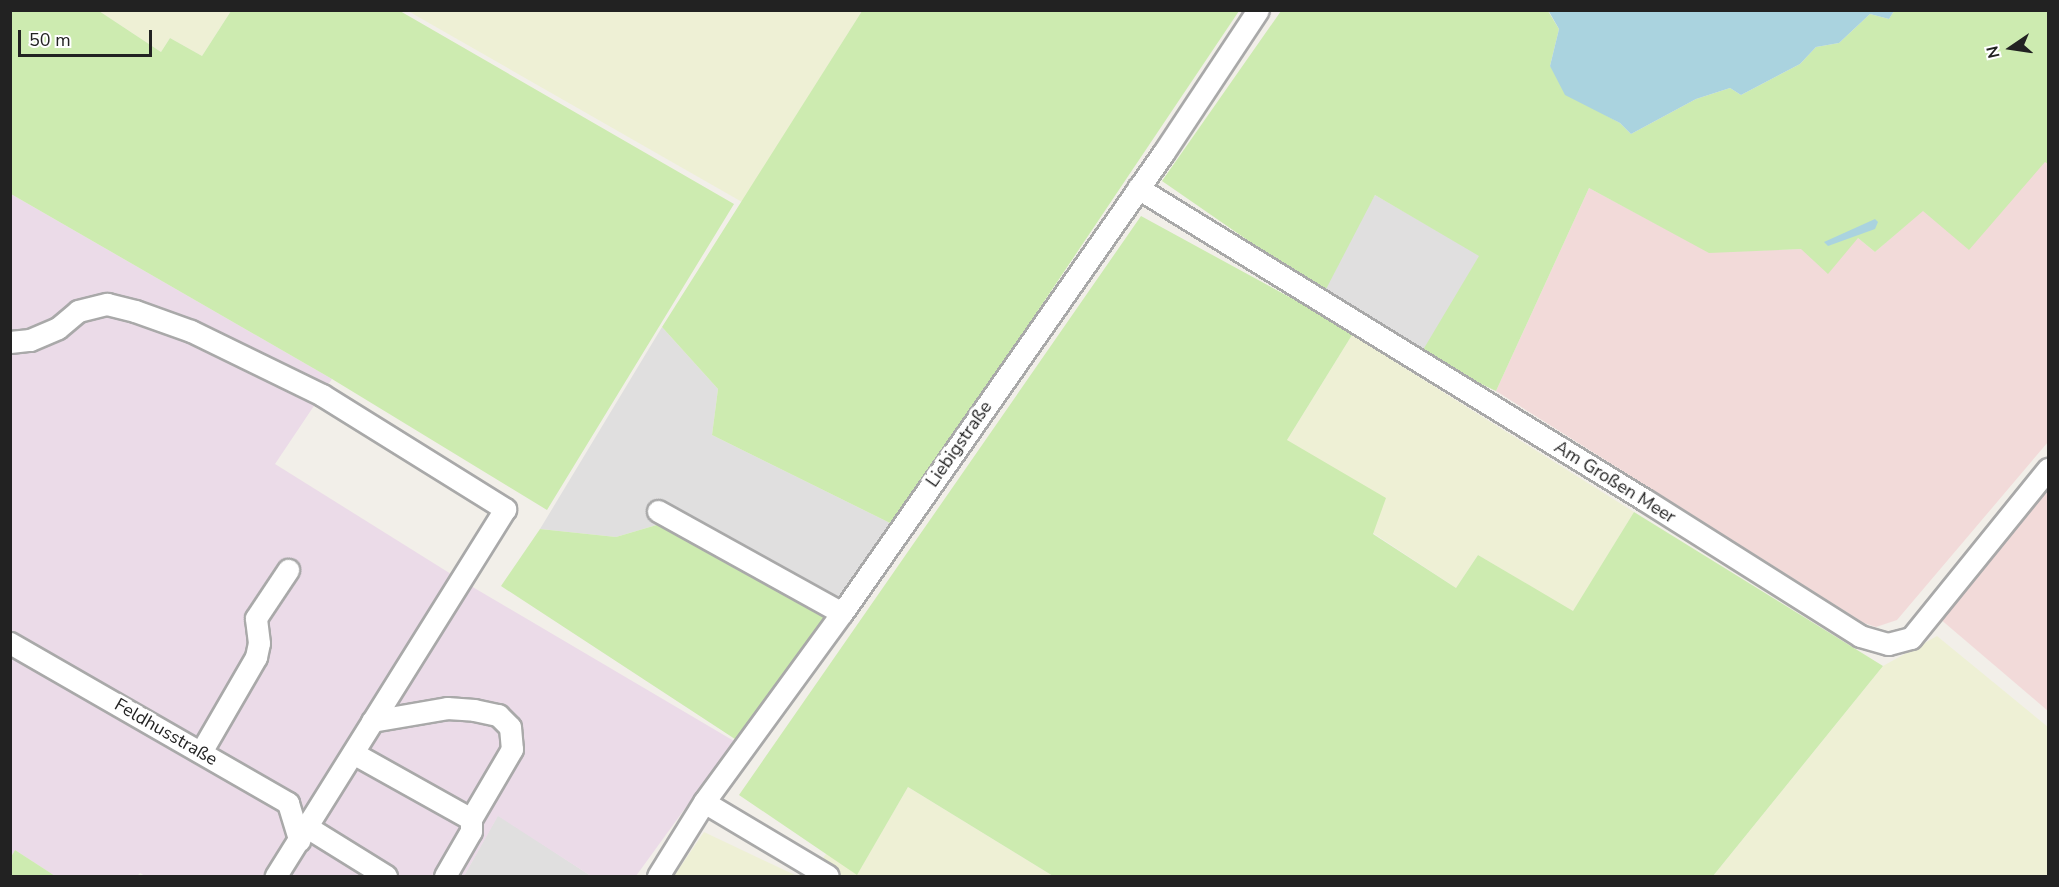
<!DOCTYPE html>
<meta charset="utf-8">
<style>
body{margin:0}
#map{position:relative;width:2059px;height:887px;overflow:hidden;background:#f2efe9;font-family:"Nunito Sans",sans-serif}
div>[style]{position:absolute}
.residential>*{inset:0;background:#e0dfdf;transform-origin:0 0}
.commercial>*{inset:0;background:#f2dad9}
.industrial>*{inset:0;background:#ebdbe8}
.farmland>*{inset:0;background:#eef0d5}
.grass>*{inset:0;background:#cdebb0}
.water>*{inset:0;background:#aad3df}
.roads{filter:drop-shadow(2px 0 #a9a9a9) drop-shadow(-2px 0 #a9a9a9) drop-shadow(0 2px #a9a9a9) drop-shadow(0 -2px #a9a9a9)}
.minor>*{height:21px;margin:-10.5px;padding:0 10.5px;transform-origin:10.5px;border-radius:10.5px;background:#fff}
span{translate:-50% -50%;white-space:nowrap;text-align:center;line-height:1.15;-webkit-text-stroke:6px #fff;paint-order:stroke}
.street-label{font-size:18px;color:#222}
.frame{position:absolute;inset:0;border:12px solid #222;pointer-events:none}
.north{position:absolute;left:1981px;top:18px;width:60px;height:60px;-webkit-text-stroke:4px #fff;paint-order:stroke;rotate:257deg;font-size:16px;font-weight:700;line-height:24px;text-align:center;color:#222}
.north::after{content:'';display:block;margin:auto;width:21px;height:27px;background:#222;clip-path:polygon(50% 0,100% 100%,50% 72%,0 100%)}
.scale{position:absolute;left:18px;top:30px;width:134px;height:27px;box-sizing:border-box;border:3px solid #222;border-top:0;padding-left:8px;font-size:18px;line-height:21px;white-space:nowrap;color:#222;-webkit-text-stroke:4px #fff;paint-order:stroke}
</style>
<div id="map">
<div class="residential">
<div style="left:1375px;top:195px;width:121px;height:131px;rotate:30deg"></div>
<div style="clip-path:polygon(662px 327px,718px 389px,712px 435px,894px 525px,831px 615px,660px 524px,616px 537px,540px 529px)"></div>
<div style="clip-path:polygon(498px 815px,591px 876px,464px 876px)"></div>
</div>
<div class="commercial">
<div style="clip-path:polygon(2045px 161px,2048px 164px,2048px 442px,1897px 620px,1876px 627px,1864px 623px,1496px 391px,1589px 188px,1709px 252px,1802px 249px,1858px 238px,1875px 252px,1923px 210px)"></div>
<div style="clip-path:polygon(2048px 484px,2048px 711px,1939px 618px)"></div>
</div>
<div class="industrial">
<div style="clip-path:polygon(11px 194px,332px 379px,275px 464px,459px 579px,734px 741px,636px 876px,591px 876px,498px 816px,464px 876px,145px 876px,140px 873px,137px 876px,55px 876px,15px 850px,11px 857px)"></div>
</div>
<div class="farmland">
<div style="clip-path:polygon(99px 11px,231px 11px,202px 56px,170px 38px,161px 52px)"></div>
<div style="clip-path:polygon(408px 11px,862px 11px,742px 202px)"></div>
<div style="clip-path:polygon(1352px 335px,1634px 512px,1573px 612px,1478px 555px,1456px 588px,1373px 533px,1287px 440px)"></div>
<div style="clip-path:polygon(1937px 636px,2048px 727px,2048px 876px,1713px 876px,1883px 666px)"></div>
<div style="clip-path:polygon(908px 787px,1053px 876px,809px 876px,827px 853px,857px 874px)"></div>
<div style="clip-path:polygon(704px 832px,797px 876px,674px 876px)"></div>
</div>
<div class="grass">
<div style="clip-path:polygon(10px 11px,99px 11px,161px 52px,170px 38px,202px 56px,231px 11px,400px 11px,734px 204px,547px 510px,332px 379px,11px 194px)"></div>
<div style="clip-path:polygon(862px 11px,1239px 11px,894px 525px,712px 435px,718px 389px,662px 327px)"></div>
<div style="clip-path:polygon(1281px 11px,1548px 11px,1559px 29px,1550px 66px,1600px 112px,1620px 123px,1631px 134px,1696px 99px,1730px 88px,1741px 95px,1800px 64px,1816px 47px,1839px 43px,1870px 14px,1889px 19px,1894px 11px,2048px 11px,2048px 164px,2045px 162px,1969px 250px,1923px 211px,1875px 252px,1858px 238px,1828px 274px,1801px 249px,1709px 253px,1589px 188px,1496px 391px,1420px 355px,1479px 256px,1375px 195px,1324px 293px,1162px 181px)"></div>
<div style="clip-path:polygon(1141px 216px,1315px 311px,1352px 335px,1287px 440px,1386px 498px,1373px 534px,1456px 588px,1478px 555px,1573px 611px,1634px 512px,1883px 666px,1713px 876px,1053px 876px,908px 787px,857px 875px,739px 795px)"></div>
<div style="clip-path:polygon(660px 524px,831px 615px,738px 741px,501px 586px,540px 529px,616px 537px)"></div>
<div style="clip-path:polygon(15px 850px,49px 872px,55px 876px,11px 876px,11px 857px)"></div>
</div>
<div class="water">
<div style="clip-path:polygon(1548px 10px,1894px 10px,1894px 11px,1889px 19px,1870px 14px,1839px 43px,1816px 47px,1800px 64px,1741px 95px,1730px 88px,1696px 99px,1631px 134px,1620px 123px,1565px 95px,1550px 66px,1559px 29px)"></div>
<div style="clip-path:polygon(1875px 219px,1878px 222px,1875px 229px,1828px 246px,1824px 242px)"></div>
</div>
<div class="roads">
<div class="minor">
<div style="left:1138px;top:188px;width:595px;rotate:31.61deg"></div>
<div style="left:1645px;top:500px;width:254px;rotate:32.3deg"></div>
<div style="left:1860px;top:636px;width:29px;rotate:16deg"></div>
<div style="left:1888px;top:644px;width:24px;rotate:-15deg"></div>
<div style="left:1911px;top:638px;width:218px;rotate:-51deg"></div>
<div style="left:10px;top:342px;width:20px;rotate:-6deg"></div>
<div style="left:30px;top:340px;width:30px;rotate:-23deg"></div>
<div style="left:58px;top:328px;width:26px;rotate:-40deg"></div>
<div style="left:78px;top:311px;width:30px;rotate:-14deg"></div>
<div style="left:107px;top:304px;width:29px;rotate:14deg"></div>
<div style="left:135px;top:311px;width:59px;rotate:19.7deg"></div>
<div style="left:191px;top:331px;width:146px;rotate:26deg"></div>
<div style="left:322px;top:395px;width:216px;rotate:31.9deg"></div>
<div style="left:505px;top:509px;width:433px;rotate:122deg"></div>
<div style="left:658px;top:511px;width:210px;rotate:29deg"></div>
<div style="left:10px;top:643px;width:321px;rotate:29.9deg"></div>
<div style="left:288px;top:803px;width:39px;rotate:73deg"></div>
<div style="left:372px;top:721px;width:76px;rotate:-9.8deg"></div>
<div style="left:447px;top:708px;width:27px;rotate:4deg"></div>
<div style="left:474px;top:710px;width:25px;rotate:12deg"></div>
<div style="left:498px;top:715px;width:17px;rotate:45deg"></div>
<div style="left:510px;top:727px;width:22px;rotate:85deg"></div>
<div style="left:512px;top:749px;width:81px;rotate:120.4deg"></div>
<div style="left:201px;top:752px;width:110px;rotate:-59.9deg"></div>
<div style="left:256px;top:657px;width:14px;rotate:-78deg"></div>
<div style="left:259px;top:643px;width:25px;rotate:-97deg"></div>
<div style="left:256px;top:618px;width:58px;rotate:-56.3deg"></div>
<div style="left:353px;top:753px;width:135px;rotate:29.2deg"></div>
<div style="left:471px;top:819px;width:12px;rotate:90deg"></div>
<div style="left:471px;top:831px;width:52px;rotate:120deg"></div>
<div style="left:704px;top:802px;width:144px;rotate:30.8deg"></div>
<div style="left:307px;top:827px;width:93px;rotate:31.8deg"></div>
<div style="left:658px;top:876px;width:87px;rotate:-58.1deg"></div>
<div style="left:704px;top:802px;width:234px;rotate:-53.9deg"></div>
<div style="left:842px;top:613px;width:562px;rotate:-55.07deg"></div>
<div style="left:1164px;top:152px;width:170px;rotate:-56.5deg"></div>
</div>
</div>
<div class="street-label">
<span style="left:959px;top:444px;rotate:-55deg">Liebigstraße</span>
<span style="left:1615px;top:482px;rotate:32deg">Am Großen Meer</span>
<span style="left:166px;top:732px;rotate:30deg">Feldhusstraße</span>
</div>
<div class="frame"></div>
<div class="north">N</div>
<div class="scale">50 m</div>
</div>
